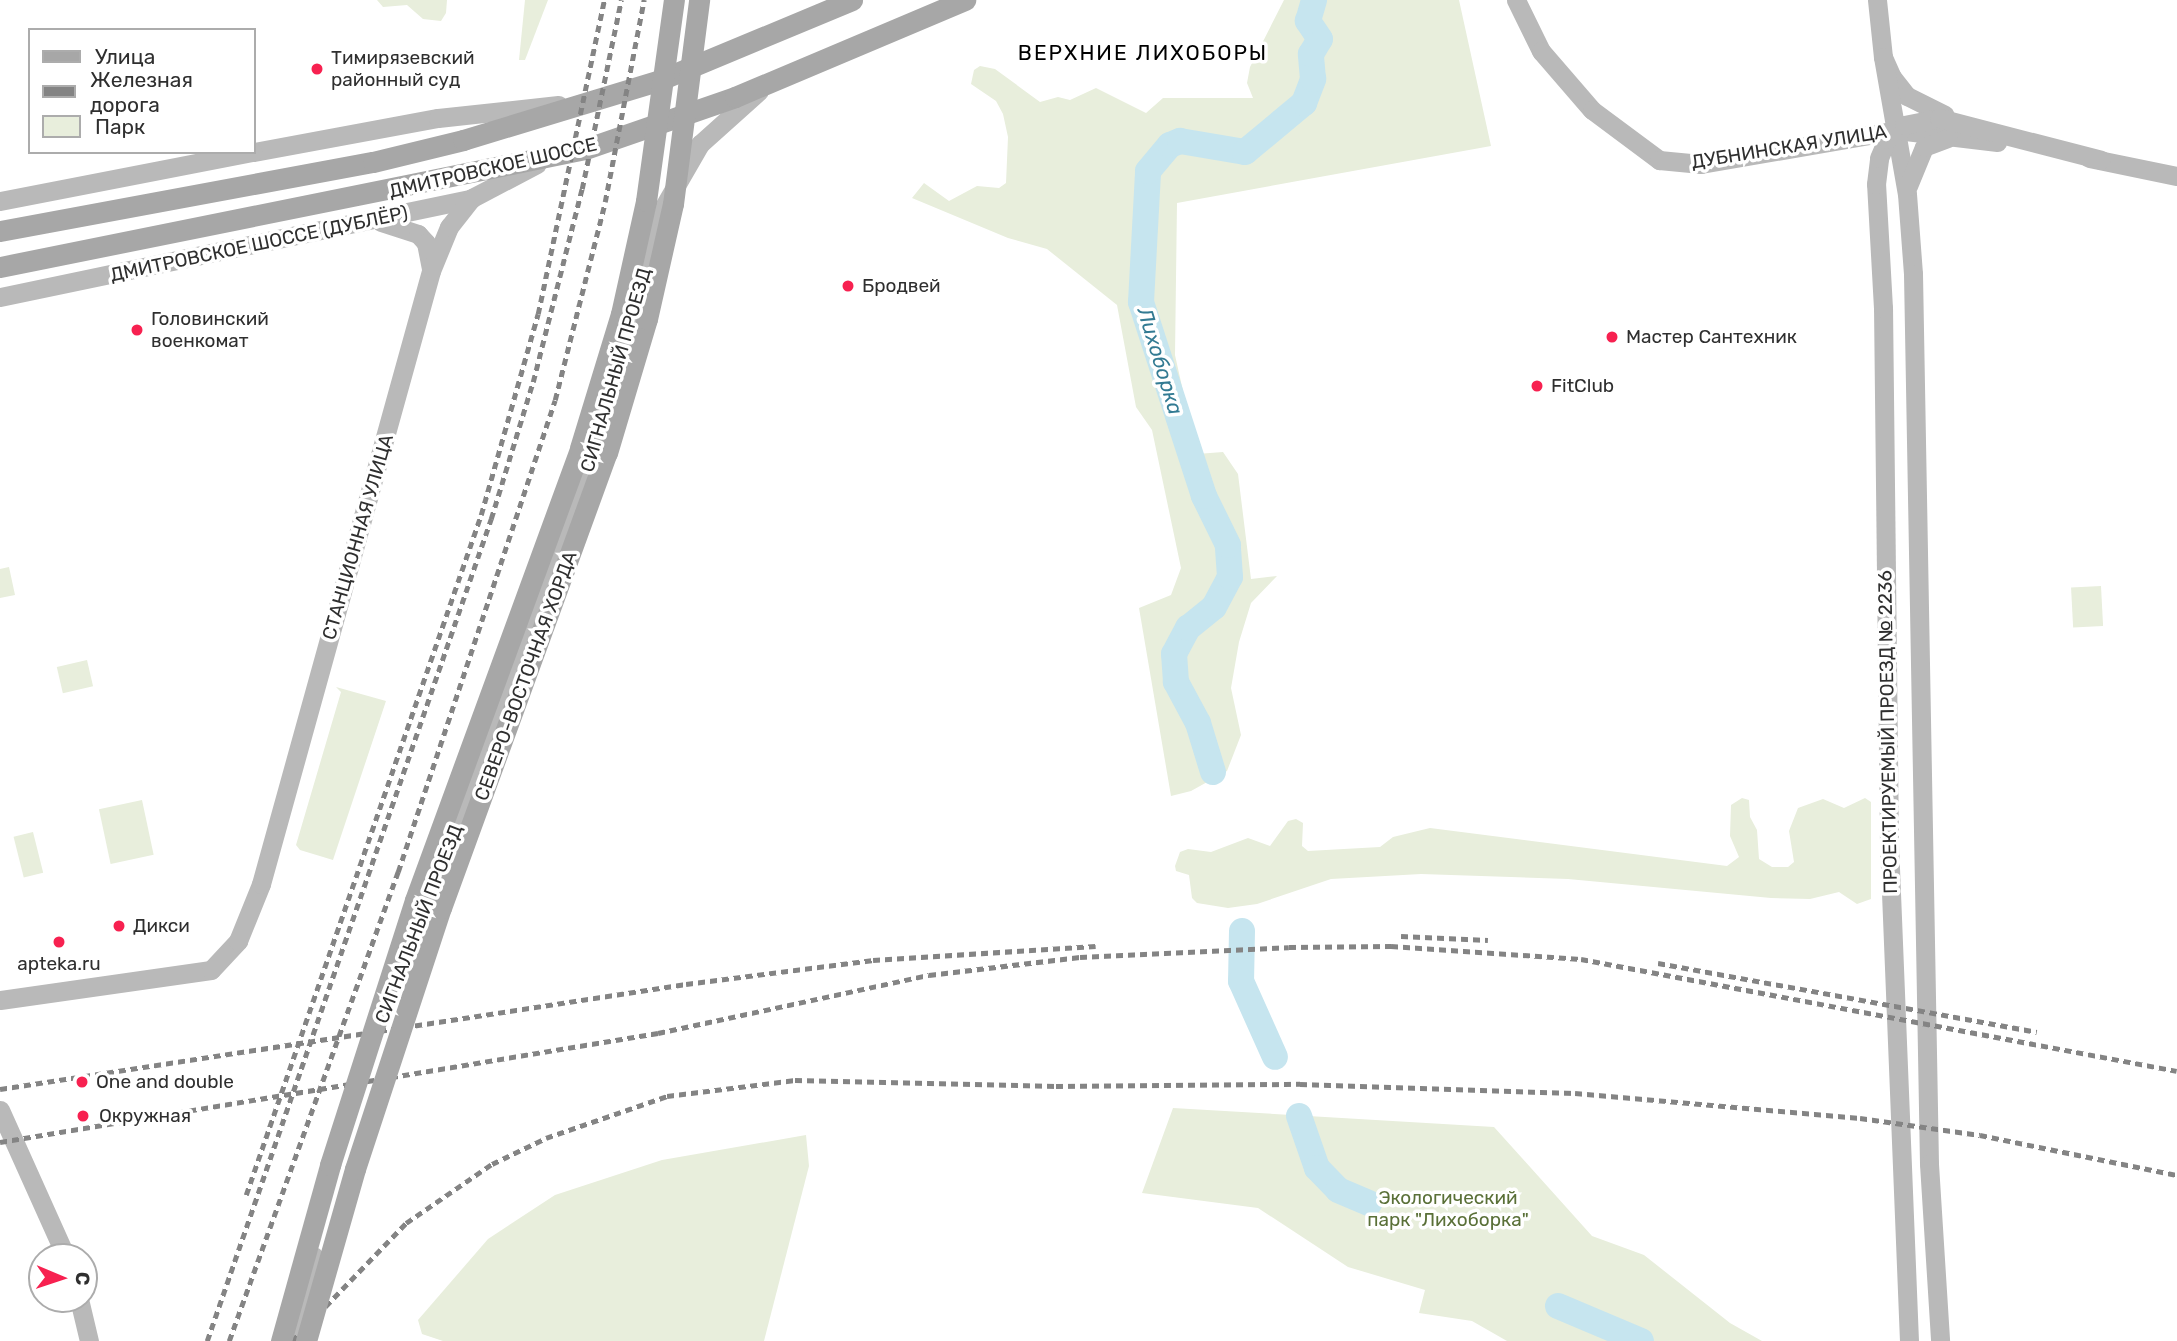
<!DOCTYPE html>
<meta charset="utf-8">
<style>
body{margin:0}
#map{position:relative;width:2177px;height:1341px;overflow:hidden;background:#fff;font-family:Rubik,sans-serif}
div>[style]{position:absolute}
.green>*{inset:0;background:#e8eedc;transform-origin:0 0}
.river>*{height:26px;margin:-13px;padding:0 13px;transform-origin:13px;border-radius:13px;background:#c6e5ef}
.secondary>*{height:19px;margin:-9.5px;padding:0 9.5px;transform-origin:9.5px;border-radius:9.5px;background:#b9b9b9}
.primary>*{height:21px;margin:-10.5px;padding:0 10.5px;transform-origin:10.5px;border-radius:10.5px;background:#a7a7a7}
.rail>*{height:4.5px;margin-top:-2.25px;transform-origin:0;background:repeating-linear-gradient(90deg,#848484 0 7px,transparent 0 12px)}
.primary-bridge>*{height:21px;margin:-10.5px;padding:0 10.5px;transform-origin:10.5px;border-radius:10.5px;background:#a7a7a7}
.dots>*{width:19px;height:19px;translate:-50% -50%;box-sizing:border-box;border:4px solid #fff;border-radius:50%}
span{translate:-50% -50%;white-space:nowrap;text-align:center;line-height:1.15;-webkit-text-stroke:7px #fff;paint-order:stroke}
.poi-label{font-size:19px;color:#2f2f2f}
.left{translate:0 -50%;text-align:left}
.street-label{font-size:19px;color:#2f2f2f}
.park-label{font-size:19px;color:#5a7038}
.neighbourhood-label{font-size:21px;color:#000;letter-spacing:2px}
.water-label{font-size:21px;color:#337b93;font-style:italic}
.legend{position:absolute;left:28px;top:28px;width:228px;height:126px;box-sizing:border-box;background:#fff;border:2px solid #acacac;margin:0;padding:9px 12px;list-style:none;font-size:21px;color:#2f2f2f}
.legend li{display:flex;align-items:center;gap:14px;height:35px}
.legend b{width:35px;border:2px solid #acacac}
.north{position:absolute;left:28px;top:1243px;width:70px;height:70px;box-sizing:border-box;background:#fff;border:2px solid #acacac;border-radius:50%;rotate:92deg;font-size:19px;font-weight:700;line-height:28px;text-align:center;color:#2f2f2f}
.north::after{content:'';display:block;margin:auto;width:24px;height:32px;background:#f72150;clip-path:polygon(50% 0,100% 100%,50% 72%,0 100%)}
</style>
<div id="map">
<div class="green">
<div style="clip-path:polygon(377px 0,447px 0,446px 13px,441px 21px,423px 19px,407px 5px,383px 7px)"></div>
<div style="clip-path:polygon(525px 0,548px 0,525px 60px,519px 60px)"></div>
<div style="clip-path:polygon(1284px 0,1459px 0,1491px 146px,1177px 203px,1175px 355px,1197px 454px,1223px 452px,1238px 474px,1251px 579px,1277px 576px,1251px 603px,1239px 642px,1231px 688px,1241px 735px,1227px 771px,1191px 791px,1171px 796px,1139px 608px,1171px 595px,1181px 568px,1152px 430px,1136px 407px,1117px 305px,1047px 249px,1008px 238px,912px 198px,924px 183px,949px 201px,977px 186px,999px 188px,1006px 183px,1008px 137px,1003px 114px,996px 101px,971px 84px,974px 70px,980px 66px,995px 69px,1040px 102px,1058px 97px,1070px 100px,1096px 88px,1146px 113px,1163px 98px,1253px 98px,1247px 83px,1250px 67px)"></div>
<div style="clip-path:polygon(9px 567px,15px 595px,0 598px,0 569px)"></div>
<div style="left:2101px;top:586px;width:40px;height:30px;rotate:87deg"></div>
<div style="left:87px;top:660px;width:27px;height:31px;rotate:77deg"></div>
<div style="clip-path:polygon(336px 687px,386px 701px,333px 860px,300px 850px,296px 845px,341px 692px)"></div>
<div style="clip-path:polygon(1742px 798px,1749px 800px,1750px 817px,1757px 830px,1759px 859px,1772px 867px,1788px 867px,1794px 862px,1789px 831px,1798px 808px,1823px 799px,1844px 808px,1865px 798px,1871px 802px,1871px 899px,1857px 904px,1839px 892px,1810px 899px,1771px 898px,1568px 879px,1421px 874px,1331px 879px,1257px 904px,1228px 908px,1197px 903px,1192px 898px,1189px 875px,1176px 871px,1175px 866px,1180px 852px,1188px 849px,1211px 852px,1248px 838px,1270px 846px,1288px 821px,1296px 819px,1303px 823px,1302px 846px,1308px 851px,1380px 847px,1393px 837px,1430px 828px,1727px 866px,1739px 857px,1730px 836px,1731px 805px)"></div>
<div style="left:142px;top:800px;width:56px;height:44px;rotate:78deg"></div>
<div style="left:33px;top:832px;width:42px;height:20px;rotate:76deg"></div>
<div style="clip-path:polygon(1173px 1108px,1494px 1127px,1592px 1236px,1644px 1255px,1730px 1323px,1762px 1341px,1507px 1341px,1472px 1321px,1419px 1313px,1425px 1290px,1348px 1267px,1258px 1208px,1142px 1193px)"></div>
<div style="clip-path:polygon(806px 1135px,809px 1166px,764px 1341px,443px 1341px,422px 1334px,418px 1320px,488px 1239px,555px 1195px,662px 1160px)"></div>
</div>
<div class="river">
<div style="left:1213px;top:772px;width:51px;rotate:-107deg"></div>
<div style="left:1198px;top:723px;width:47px;rotate:-118.2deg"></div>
<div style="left:1176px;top:682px;width:28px;rotate:-94deg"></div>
<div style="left:1174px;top:654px;width:30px;rotate:-62deg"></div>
<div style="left:1188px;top:628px;width:33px;rotate:-39deg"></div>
<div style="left:1214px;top:607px;width:34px;rotate:-62deg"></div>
<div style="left:1230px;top:577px;width:32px;rotate:-94deg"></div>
<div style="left:1228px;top:545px;width:55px;rotate:-116.1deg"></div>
<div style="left:1204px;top:496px;width:204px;rotate:-108deg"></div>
<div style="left:1141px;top:302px;width:131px;rotate:-86.9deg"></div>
<div style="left:1148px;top:171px;width:34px;rotate:-50deg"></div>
<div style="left:1170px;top:145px;width:11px;rotate:-22deg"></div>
<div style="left:1180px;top:141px;width:66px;rotate:9.6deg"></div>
<div style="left:1245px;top:152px;width:77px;rotate:-39.7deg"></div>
<div style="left:1304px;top:103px;width:26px;rotate:-69deg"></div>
<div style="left:1313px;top:79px;width:25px;rotate:-95deg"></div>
<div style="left:1311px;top:54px;width:17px;rotate:-59deg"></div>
<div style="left:1320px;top:39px;width:22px;rotate:-124deg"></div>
<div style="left:1308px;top:21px;width:22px;rotate:-74deg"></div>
<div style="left:1242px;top:931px;width:50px;rotate:91.1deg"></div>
<div style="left:1241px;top:981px;width:83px;rotate:65.9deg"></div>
<div style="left:1299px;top:1116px;width:55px;rotate:70.9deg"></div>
<div style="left:1317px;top:1168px;width:30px;rotate:46deg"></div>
<div style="left:1338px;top:1190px;width:34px;rotate:23deg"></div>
<div style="left:1558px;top:1306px;width:90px;rotate:22.9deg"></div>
</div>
<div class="secondary">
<div style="left:1516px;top:0;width:57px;rotate:63.9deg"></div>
<div style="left:1541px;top:51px;width:78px;rotate:49.2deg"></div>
<div style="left:1592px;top:110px;width:84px;rotate:36.7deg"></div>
<div style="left:1659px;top:160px;width:42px;rotate:5.4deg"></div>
<div style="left:1701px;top:164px;width:199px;rotate:-9.8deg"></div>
<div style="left:1897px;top:130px;width:101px;rotate:6.8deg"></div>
<div style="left:1877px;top:0;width:57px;rotate:84deg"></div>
<div style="left:1883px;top:57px;width:22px;rotate:66deg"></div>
<div style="left:1892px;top:77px;width:24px;rotate:52deg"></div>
<div style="left:1907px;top:96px;width:42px;rotate:26.6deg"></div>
<div style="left:1883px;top:57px;width:139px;rotate:80.1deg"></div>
<div style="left:1907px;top:194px;width:80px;rotate:85.7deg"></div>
<div style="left:1913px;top:274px;width:890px;rotate:88.97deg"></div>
<div style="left:1929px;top:1164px;width:177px;rotate:86.4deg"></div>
<div style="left:254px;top:152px;width:187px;rotate:-10.5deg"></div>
<div style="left:438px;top:118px;width:121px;rotate:-6.2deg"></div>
<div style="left:2089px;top:158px;width:90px;rotate:11.6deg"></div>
<div style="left:1908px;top:186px;width:42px;rotate:-67.7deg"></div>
<div style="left:1924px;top:147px;width:25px;rotate:-21deg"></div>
<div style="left:0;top:201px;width:257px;rotate:-11deg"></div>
<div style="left:381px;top:222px;width:39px;rotate:18deg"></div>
<div style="left:418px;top:234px;width:12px;rotate:48deg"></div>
<div style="left:426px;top:243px;width:26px;rotate:79deg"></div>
<div style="left:0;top:297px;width:482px;rotate:-11.8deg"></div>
<div style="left:472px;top:198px;width:73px;rotate:-27.6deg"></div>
<div style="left:398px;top:973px;width:40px;rotate:-62deg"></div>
<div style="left:417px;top:938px;width:518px;rotate:-70.03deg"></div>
<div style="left:594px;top:451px;width:245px;rotate:-74.6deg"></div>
<div style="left:659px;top:215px;width:82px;rotate:-60deg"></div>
<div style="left:700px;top:144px;width:79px;rotate:-41.9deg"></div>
<div style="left:0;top:1000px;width:213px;rotate:-8.1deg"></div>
<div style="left:211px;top:970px;width:40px;rotate:-47deg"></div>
<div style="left:238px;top:941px;width:61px;rotate:-68deg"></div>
<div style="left:261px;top:884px;width:636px;rotate:-74.5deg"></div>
<div style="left:431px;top:271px;width:48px;rotate:-67.8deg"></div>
<div style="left:449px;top:227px;width:37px;rotate:-52deg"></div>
<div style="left:0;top:1110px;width:161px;rotate:65.8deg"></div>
<div style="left:79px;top:1299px;width:43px;rotate:76.6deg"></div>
<div style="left:294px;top:1341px;width:87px;rotate:-76.8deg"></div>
<div style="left:1909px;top:1341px;width:498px;rotate:-92.3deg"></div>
<div style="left:1889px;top:843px;width:535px;rotate:-90.64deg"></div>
<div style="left:1883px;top:308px;width:124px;rotate:-93.2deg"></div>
<div style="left:1876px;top:184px;width:26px;rotate:-83deg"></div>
<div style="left:1879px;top:158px;width:21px;rotate:-67deg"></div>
<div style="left:1887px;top:139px;width:22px;rotate:-39deg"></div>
<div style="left:1904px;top:125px;width:36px;rotate:-11deg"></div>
<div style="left:1939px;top:118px;width:167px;rotate:14.5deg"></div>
</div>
<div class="primary">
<div style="left:0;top:231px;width:379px;rotate:-10.5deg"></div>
<div style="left:373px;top:162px;width:93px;rotate:-13.7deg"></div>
<div style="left:463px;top:140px;width:206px;rotate:-16.9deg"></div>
<div style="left:660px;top:80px;width:208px;rotate:-22.6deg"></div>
<div style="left:0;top:267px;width:597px;rotate:-11.4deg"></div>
<div style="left:585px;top:149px;width:159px;rotate:-19.1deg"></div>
<div style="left:735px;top:97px;width:250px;rotate:-22.9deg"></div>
</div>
<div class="rail">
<div style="left:1401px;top:936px;width:87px;rotate:2.6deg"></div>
<div style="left:1658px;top:963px;width:385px;rotate:10.3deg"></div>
<div style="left:0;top:1089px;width:694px;rotate:-8.7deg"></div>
<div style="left:686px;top:984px;width:189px;rotate:-7.3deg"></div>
<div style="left:873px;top:960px;width:223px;rotate:-3.6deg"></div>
<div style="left:0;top:1142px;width:667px;rotate:-9.41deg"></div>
<div style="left:658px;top:1033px;width:277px;rotate:-12.1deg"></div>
<div style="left:929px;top:975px;width:152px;rotate:-6.8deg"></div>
<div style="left:1080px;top:957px;width:209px;rotate:-2.7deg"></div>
<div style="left:1289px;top:947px;width:102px;rotate:-0.6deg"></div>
<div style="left:1391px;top:946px;width:190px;rotate:3.9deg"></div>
<div style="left:1581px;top:959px;width:606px;rotate:10.64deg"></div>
<div style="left:246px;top:1195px;width:719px;rotate:-70.94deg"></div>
<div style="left:481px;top:515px;width:209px;rotate:-74.2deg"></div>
<div style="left:538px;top:314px;width:321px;rotate:-78.1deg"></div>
<div style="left:207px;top:1341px;width:870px;rotate:-70.94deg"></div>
<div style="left:491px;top:519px;width:143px;rotate:-73deg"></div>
<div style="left:533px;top:382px;width:199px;rotate:-75.8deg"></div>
<div style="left:582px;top:189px;width:193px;rotate:-78.3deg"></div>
<div style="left:229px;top:1341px;width:499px;rotate:-70.2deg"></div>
<div style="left:398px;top:872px;width:497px;rotate:-71.6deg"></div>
<div style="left:555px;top:400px;width:204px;rotate:-75.8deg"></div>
<div style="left:605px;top:202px;width:206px;rotate:-79.1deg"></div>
<div style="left:292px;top:1341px;width:164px;rotate:-46deg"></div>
<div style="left:406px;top:1223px;width:104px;rotate:-34.5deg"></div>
<div style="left:492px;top:1164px;width:60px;rotate:-25.7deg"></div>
<div style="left:546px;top:1138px;width:128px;rotate:-19.1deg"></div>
<div style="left:667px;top:1096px;width:129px;rotate:-7.1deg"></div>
<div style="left:795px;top:1080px;width:261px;rotate:1.3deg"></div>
<div style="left:1056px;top:1086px;width:244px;rotate:-0.5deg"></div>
<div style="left:1300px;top:1084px;width:275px;rotate:1.9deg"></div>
<div style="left:1575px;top:1093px;width:286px;rotate:5deg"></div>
<div style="left:1860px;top:1118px;width:121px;rotate:8.1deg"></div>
<div style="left:1980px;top:1135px;width:201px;rotate:11.5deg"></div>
</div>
<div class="primary-bridge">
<div style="left:281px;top:1341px;width:183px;rotate:-74.4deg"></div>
<div style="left:330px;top:1165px;width:278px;rotate:-72.2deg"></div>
<div style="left:415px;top:900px;width:481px;rotate:-69.9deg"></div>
<div style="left:580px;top:448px;width:140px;rotate:-73deg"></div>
<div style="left:621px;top:314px;width:116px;rotate:-77.5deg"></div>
<div style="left:646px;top:201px;width:203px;rotate:-82.1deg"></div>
<div style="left:306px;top:1341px;width:179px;rotate:-74.1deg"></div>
<div style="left:355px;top:1169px;width:275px;rotate:-71.8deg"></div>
<div style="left:441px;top:908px;width:484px;rotate:-70deg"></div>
<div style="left:607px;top:453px;width:140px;rotate:-73.4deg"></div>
<div style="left:647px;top:319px;width:118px;rotate:-77.3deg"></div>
<div style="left:673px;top:204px;width:206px;rotate:-82.7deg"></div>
</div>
<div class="dots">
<div style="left:317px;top:69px;background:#f72150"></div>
<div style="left:848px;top:286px;background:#f72150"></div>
<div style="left:137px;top:330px;background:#f72150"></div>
<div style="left:1612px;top:337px;background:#f72150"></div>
<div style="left:1537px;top:386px;background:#f72150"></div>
<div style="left:119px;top:926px;background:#f72150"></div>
<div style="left:59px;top:942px;background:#f72150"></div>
<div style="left:82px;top:1082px;background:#f72150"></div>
<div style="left:83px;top:1116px;background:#f72150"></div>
</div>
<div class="poi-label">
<span class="left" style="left:331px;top:69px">Тимирязевский<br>районный суд</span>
<span class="left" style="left:862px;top:286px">Бродвей</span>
<span class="left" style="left:151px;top:330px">Головинский<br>военкомат</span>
<span class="left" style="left:1626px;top:337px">Мастер Сантехник</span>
<span class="left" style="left:1551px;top:386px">FitClub</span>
<span class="left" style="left:133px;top:926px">Дикси</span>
<span style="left:59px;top:964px">apteka.ru</span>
<span class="left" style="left:96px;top:1082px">One and double</span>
<span class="left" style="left:99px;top:1116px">Окружная</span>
</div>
<div class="street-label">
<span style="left:1789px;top:147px;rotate:-9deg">ДУБНИНСКАЯ УЛИЦА</span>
<span style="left:493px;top:168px;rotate:-13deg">ДМИТРОВСКОЕ ШОССЕ</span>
<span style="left:259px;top:244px;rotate:-12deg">ДМИТРОВСКОЕ ШОССЕ (ДУБЛЁР)</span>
<span style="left:616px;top:370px;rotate:-74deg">СИГНАЛЬНЫЙ ПРОЕЗД</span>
<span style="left:358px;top:537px;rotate:-74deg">СТАНЦИОННАЯ УЛИЦА</span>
<span style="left:526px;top:676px;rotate:-70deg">СЕВЕРО-ВОСТОЧНАЯ ХОРДА</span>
<span style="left:1888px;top:732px;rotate:-91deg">ПРОЕКТИРУЕМЫЙ ПРОЕЗД № 2236</span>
<span style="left:419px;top:924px;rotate:-69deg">СИГНАЛЬНЫЙ ПРОЕЗД</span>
</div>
<div class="park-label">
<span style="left:1448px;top:1209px">Экологический<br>парк "Лихоборка"</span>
</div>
<div class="neighbourhood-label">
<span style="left:1143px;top:53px">ВЕРХНИЕ ЛИХОБОРЫ</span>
</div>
<div class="water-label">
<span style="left:1160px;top:361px;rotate:73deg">Лихоборка</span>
</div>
<ul class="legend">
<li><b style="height:9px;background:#a7a7a7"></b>Улица</li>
<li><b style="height:9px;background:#848484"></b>Железная дорога</li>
<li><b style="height:19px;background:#e8eedc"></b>Парк</li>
</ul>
<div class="north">С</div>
</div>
